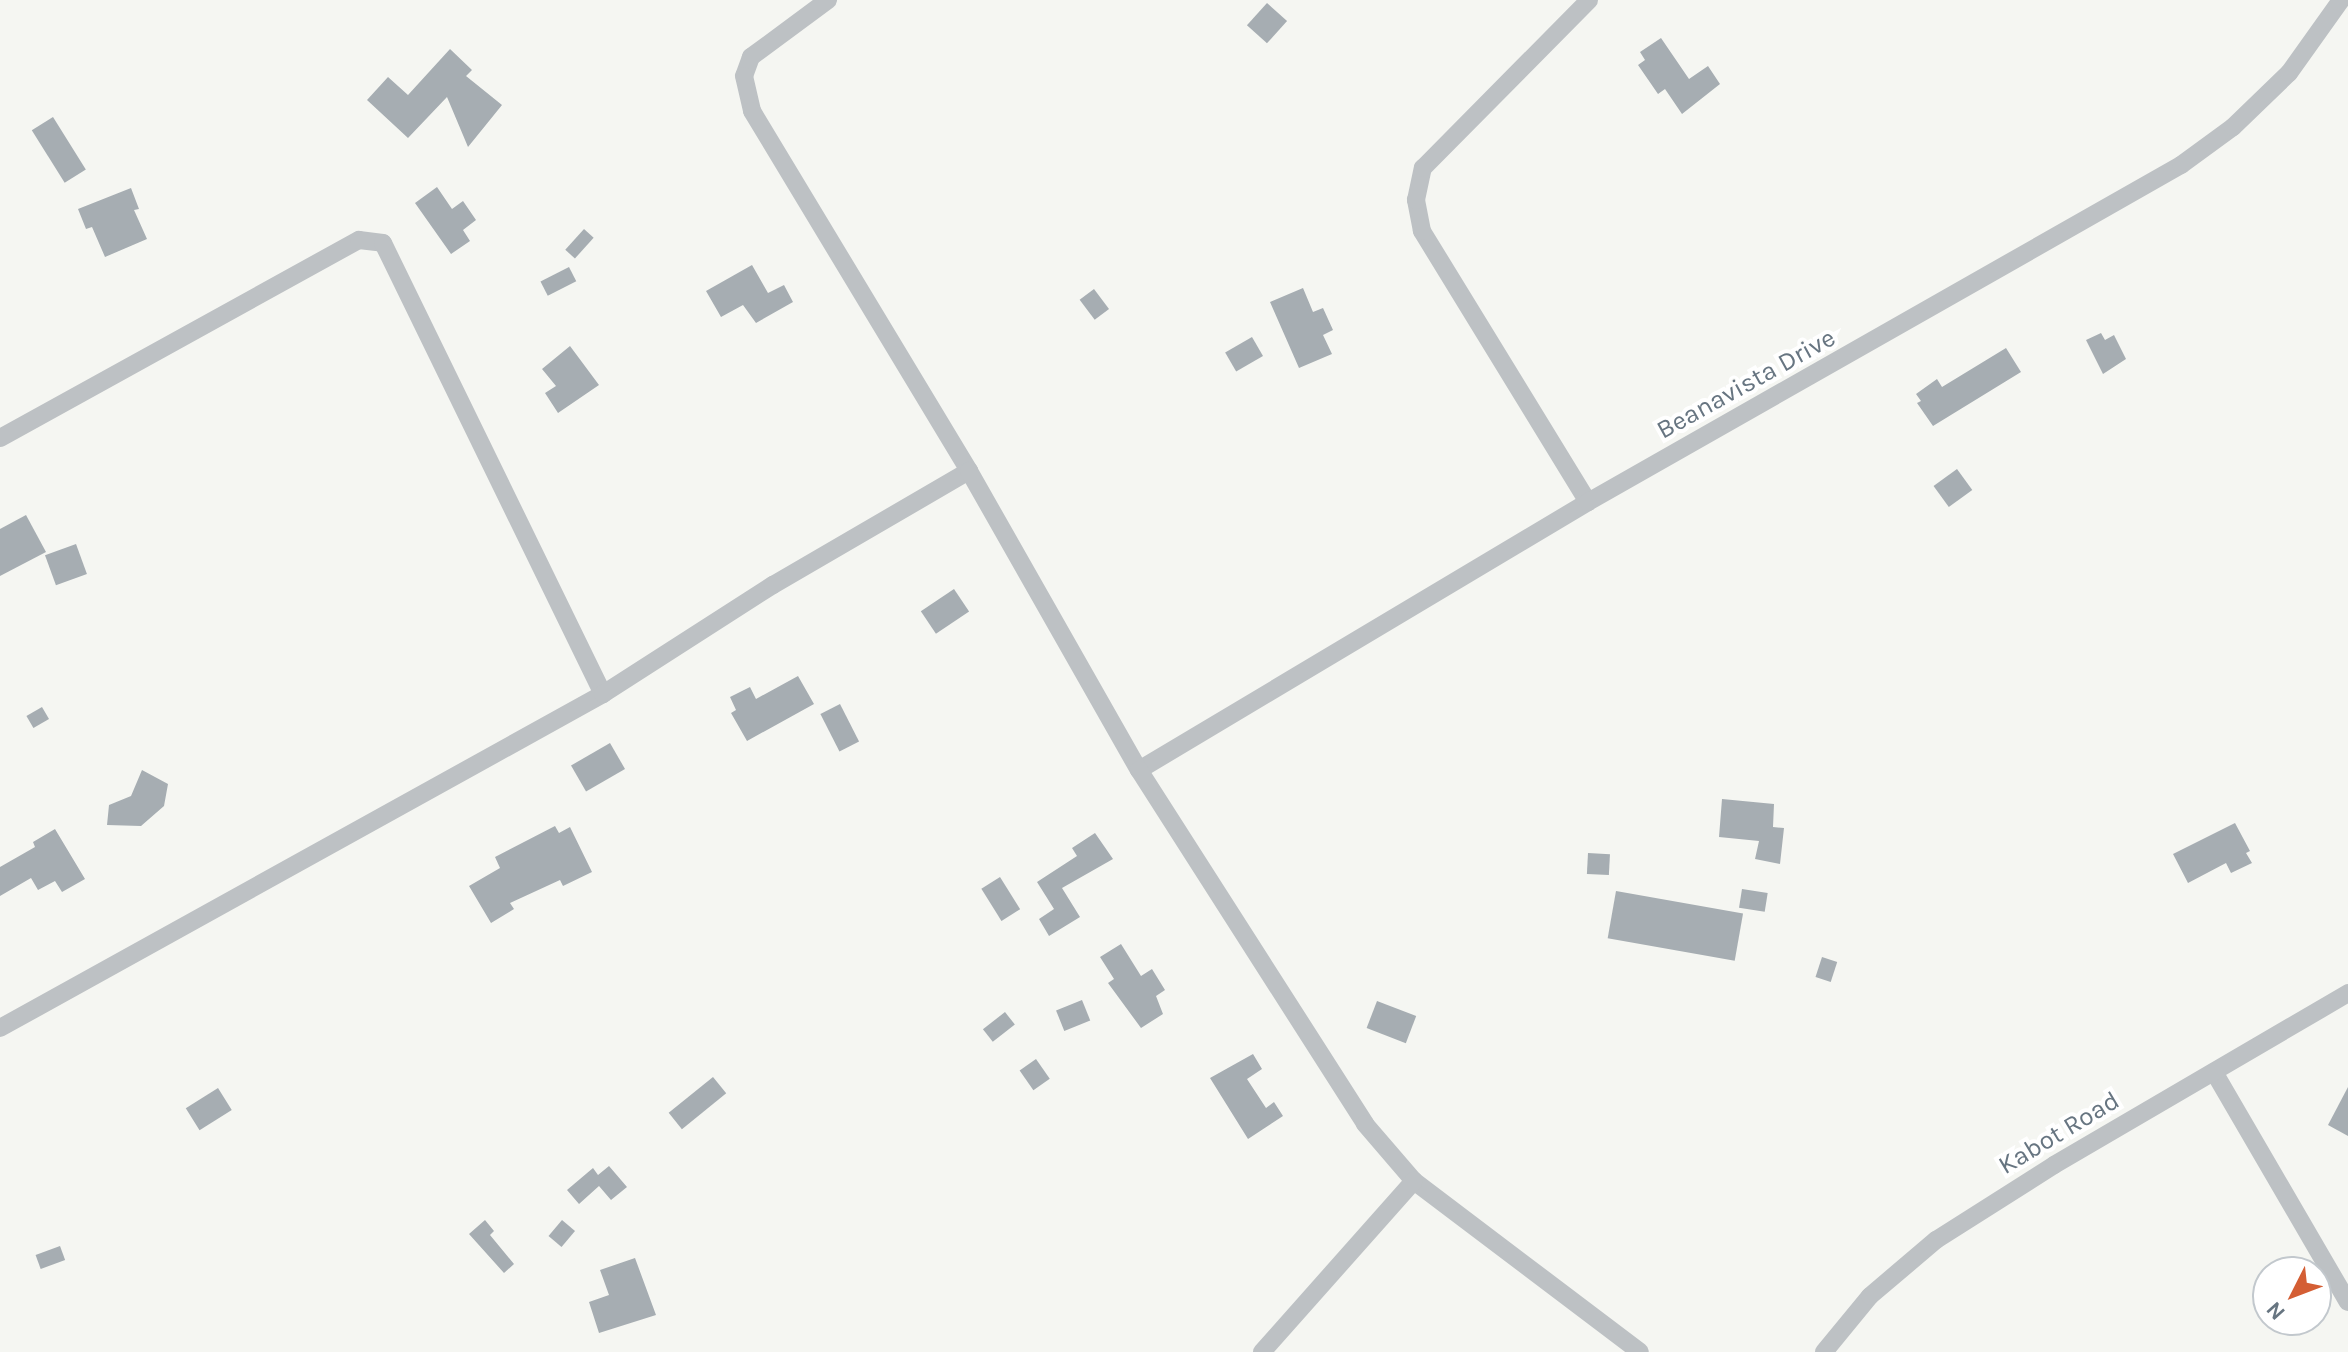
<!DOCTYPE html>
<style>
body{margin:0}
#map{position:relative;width:2348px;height:1352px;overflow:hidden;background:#f5f6f2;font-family:Karla,sans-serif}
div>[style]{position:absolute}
.building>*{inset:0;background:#a6adb2;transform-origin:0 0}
.minor>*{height:18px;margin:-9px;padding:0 9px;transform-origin:9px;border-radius:9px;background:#bdc1c4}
span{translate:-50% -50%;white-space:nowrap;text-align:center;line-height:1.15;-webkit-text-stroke:8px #fff;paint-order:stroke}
.street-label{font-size:26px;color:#677581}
.north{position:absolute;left:2252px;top:1256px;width:80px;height:80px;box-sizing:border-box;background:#fff;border:2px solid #c2c8cd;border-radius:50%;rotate:228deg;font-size:22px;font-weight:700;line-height:32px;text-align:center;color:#677581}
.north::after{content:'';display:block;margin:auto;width:28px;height:36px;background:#d45e34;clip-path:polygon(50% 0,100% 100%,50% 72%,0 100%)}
</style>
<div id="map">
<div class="building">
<div style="left:1267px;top:3px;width:27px;height:30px;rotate:42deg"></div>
<div style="clip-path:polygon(1661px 38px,1689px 79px,1708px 66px,1720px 84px,1682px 114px,1665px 89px,1658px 94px,1638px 65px,1645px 60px,1640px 52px)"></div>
<div style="clip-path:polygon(450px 49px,472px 70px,466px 76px,502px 105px,468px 147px,447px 97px,408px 138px,367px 100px,388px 77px,408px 95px)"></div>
<div style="left:53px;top:117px;width:62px;height:25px;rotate:58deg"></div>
<div style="clip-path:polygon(437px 187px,452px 209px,463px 201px,476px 220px,463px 230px,470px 241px,451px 254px,415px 203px)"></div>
<div style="clip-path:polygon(131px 188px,139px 209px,134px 210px,147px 239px,105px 257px,92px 227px,86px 229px,78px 209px)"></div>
<div style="left:584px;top:229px;width:13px;height:28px;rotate:42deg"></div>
<div style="clip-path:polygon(752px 265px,768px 293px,784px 285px,793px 302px,756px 323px,743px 305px,721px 317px,706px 291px)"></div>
<div style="left:569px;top:267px;width:16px;height:32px;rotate:63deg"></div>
<div style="clip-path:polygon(1303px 288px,1313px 312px,1323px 308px,1333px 330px,1323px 335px,1332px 354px,1299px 368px,1270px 302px)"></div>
<div style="left:1094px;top:289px;width:25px;height:18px;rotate:53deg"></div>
<div style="clip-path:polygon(2101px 333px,2105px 340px,2114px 335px,2126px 359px,2103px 374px,2086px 340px)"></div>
<div style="left:1252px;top:337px;width:22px;height:31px;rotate:60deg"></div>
<div style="clip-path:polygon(570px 346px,599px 385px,558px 413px,545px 393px,556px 386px,542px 369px)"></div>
<div style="clip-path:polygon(2006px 348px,2021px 372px,1933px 426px,1917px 403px,1921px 401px,1916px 394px,1937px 379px,1942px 387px)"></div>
<div style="left:1957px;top:469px;width:26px;height:29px;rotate:54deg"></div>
<div style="clip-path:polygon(26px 515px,46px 552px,0 576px,0 529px)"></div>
<div style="left:76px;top:544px;width:32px;height:33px;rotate:70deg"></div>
<div style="left:954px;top:589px;width:27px;height:40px;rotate:56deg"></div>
<div style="clip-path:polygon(798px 676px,814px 704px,747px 741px,731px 713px,736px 710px,730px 697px,750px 687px,756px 699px)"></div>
<div style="left:840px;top:704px;width:42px;height:22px;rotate:63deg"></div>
<div style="left:42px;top:707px;width:14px;height:18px;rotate:60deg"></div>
<div style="left:610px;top:743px;width:30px;height:45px;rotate:60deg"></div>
<div style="clip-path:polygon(142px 770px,168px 784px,164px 806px,141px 826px,107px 825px,109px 805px,131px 796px)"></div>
<div style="clip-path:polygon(1722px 799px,1774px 804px,1773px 827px,1784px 828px,1780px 864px,1755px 859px,1759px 841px,1719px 837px)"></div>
<div style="clip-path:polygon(2235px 823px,2250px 851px,2246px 853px,2252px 863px,2231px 873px,2226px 863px,2188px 883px,2173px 854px)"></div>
<div style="clip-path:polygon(555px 826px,559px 833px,570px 827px,592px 872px,563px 886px,560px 880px,510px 903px,514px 909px,491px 923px,469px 886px,500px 868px,495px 857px)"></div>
<div style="clip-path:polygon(55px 829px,85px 879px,62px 892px,55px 881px,38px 890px,31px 878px,0 896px,0 867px,35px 847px,33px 842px)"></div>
<div style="clip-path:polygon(1095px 833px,1113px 859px,1062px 888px,1080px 917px,1049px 936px,1039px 919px,1054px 909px,1037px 882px,1077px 856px,1072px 848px)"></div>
<div style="left:1588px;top:853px;width:22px;height:21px;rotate:3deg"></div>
<div style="left:1000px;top:877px;width:38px;height:22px;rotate:58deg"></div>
<div style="left:1742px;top:889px;width:26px;height:19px;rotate:9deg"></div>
<div style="left:1616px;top:891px;width:129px;height:48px;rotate:10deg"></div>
<div style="clip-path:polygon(1121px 944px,1141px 976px,1152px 969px,1165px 990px,1156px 996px,1163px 1014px,1141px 1028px,1108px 983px,1114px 979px,1100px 957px)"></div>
<div style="left:1822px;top:957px;width:16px;height:21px;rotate:18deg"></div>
<div style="left:1082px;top:1000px;width:22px;height:28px;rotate:68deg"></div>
<div style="left:1377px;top:1001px;width:42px;height:29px;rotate:21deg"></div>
<div style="left:1005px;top:1012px;width:16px;height:28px;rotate:52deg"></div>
<div style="clip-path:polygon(1253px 1054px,1262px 1069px,1247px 1079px,1266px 1108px,1274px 1102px,1283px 1116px,1248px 1139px,1210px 1078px)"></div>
<div style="left:1036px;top:1059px;width:24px;height:20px;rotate:55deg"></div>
<div style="left:713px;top:1077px;width:21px;height:57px;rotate:51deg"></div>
<div style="clip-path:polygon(2348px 1087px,2348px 1136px,2328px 1125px)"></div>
<div style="left:218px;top:1088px;width:26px;height:38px;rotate:58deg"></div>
<div style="clip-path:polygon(609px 1166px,627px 1187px,611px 1200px,599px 1186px,579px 1204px,567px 1190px,593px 1168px,598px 1175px)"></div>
<div style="clip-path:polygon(485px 1220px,494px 1231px,490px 1235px,514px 1264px,504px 1273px,469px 1234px)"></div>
<div style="left:562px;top:1220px;width:17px;height:21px;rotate:40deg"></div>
<div style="left:60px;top:1246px;width:15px;height:26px;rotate:70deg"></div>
<div style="clip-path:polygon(635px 1258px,656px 1315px,599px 1333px,589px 1302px,609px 1295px,600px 1270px)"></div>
</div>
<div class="minor">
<div style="left:828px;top:0;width:96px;rotate:143.5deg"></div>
<div style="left:751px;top:57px;width:20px;rotate:110deg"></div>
<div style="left:744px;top:76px;width:36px;rotate:77deg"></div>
<div style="left:752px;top:111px;width:420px;rotate:58.9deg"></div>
<div style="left:0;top:438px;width:410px;rotate:-28.9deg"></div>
<div style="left:359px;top:240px;width:24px;rotate:7deg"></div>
<div style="left:383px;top:243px;width:502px;rotate:64deg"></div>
<div style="left:1588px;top:502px;width:318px;rotate:-121.5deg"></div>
<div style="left:1422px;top:231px;width:32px;rotate:-101deg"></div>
<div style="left:1416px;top:200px;width:33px;rotate:-78deg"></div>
<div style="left:1423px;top:168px;width:236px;rotate:-45.3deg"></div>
<div style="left:1139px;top:770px;width:523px;rotate:-30.83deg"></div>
<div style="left:1588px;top:502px;width:682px;rotate:-29.61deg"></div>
<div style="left:2181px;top:165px;width:64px;rotate:-36.2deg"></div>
<div style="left:2233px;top:127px;width:78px;rotate:-44deg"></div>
<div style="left:2289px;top:73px;width:90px;rotate:-54.5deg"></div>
<div style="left:0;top:1028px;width:689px;rotate:-28.98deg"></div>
<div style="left:603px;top:694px;width:202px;rotate:-32.7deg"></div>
<div style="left:773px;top:585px;width:227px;rotate:-30.2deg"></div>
<div style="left:969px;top:471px;width:344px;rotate:60.4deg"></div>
<div style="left:1139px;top:770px;width:420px;rotate:57.4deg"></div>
<div style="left:1365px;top:1124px;width:75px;rotate:49.3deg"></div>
<div style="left:1414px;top:1181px;width:283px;rotate:37.1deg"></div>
<div style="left:2214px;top:1072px;width:266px;rotate:59.8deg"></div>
<div style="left:1262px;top:1352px;width:229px;rotate:-48.4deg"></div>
<div style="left:1824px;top:1352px;width:72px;rotate:-50.6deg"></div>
<div style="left:1870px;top:1296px;width:87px;rotate:-40.3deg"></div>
<div style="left:1936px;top:1240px;width:140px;rotate:-32.4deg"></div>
<div style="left:2054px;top:1165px;width:341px;rotate:-30.3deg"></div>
</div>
<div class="street-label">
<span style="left:1746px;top:384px;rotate:-29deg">Beanavista Drive</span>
<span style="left:2059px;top:1133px;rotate:-31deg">Kabot Road</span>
</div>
<div class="north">N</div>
</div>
